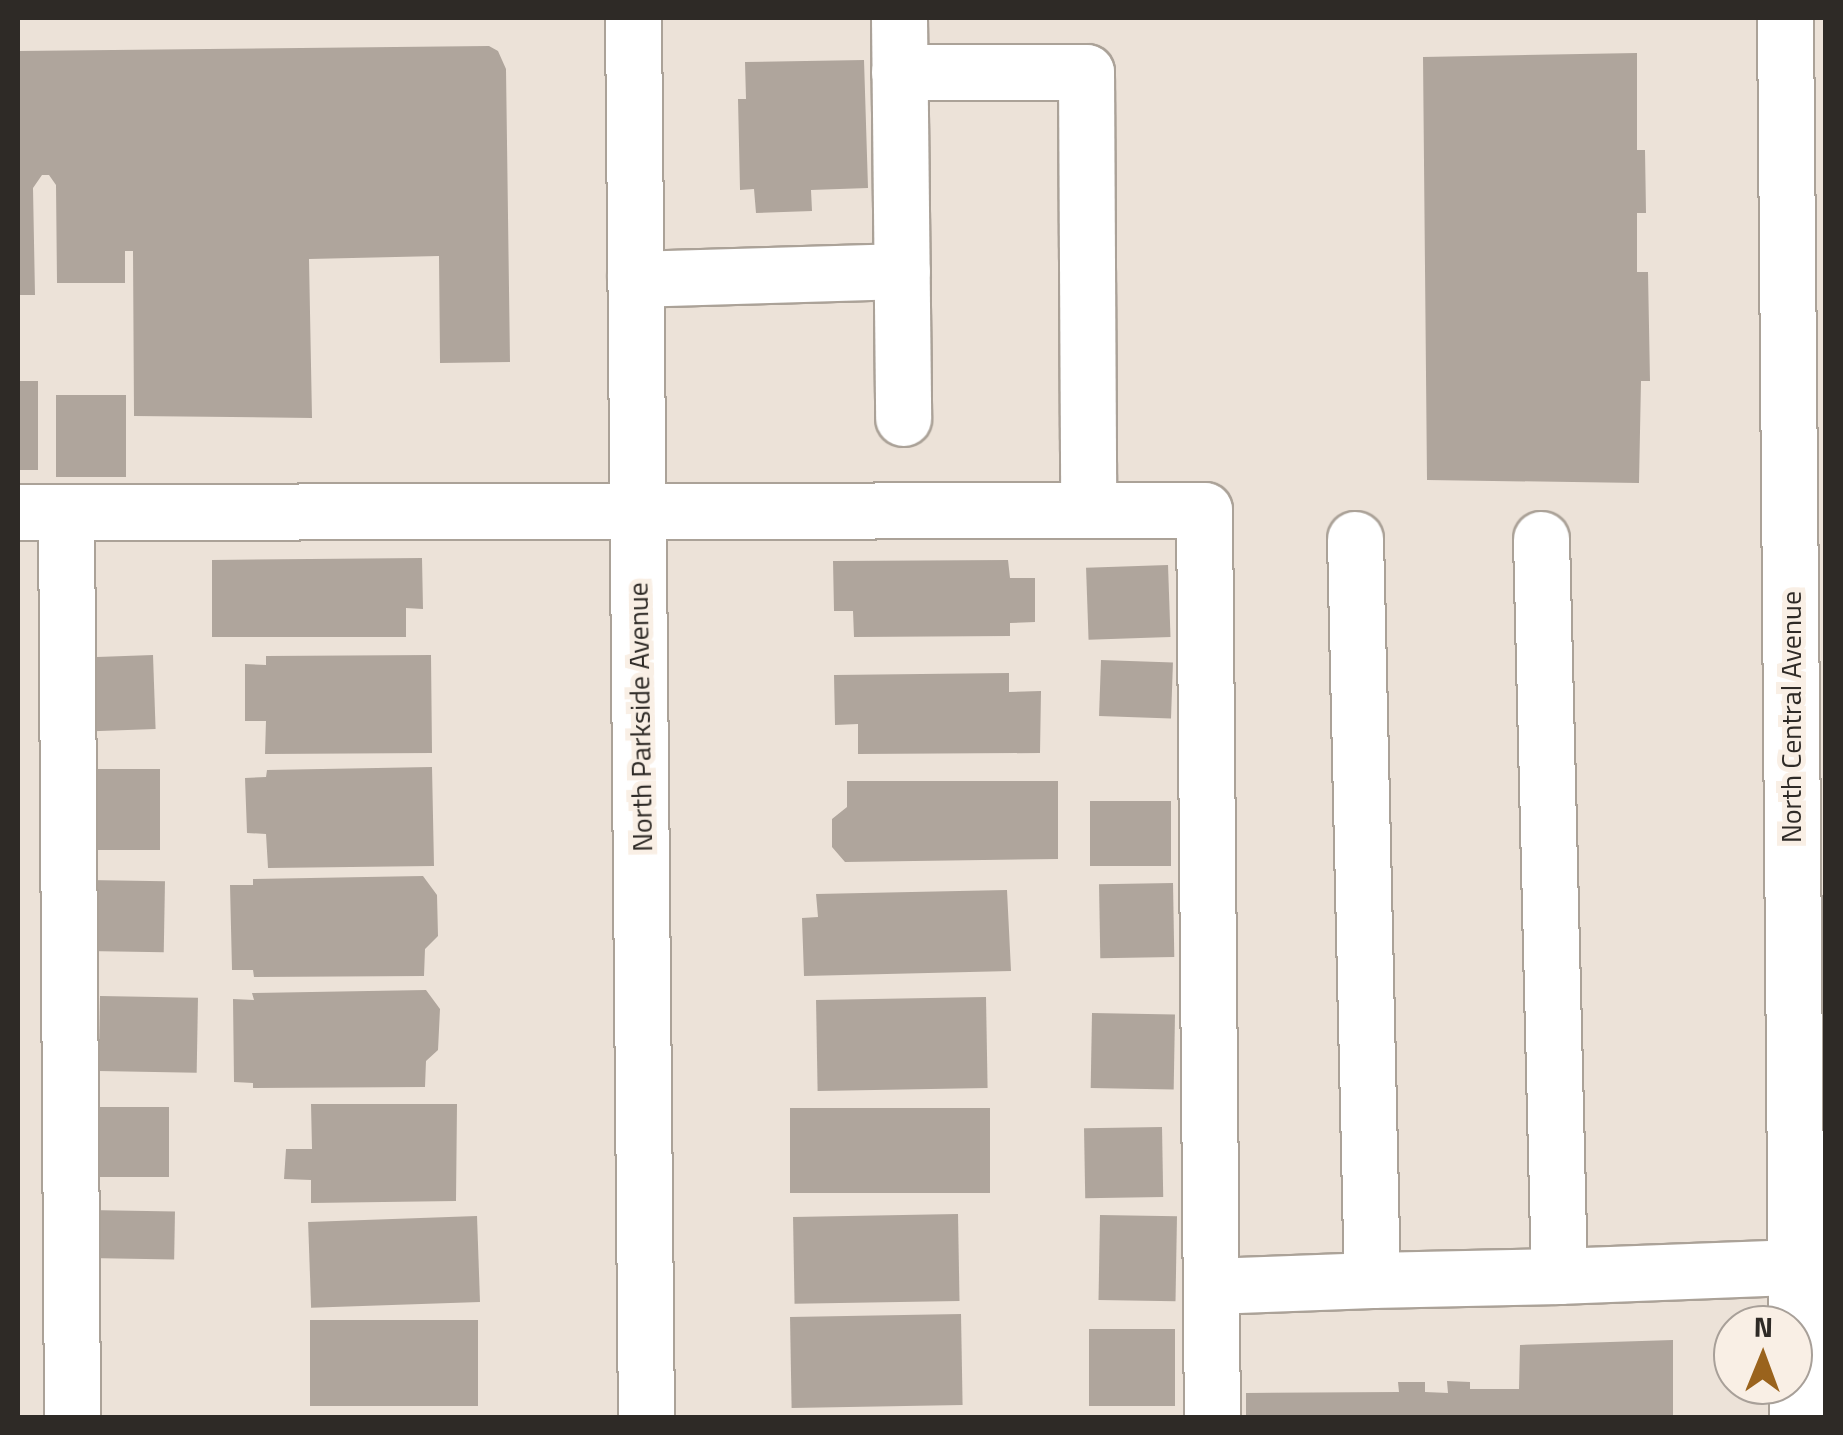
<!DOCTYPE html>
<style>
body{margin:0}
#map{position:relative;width:1843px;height:1435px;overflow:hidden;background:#ece2d8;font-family:"Titillium Web",sans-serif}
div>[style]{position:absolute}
.building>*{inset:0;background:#afa59c;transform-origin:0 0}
.roads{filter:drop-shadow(2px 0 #aba298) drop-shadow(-2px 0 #aba298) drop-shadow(0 2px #aba298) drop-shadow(0 -2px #aba298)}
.minor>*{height:55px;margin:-27.5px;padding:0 27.5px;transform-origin:27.5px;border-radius:27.5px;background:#fff}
span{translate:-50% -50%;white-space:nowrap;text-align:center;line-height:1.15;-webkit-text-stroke:10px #f9efe5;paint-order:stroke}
.street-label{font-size:28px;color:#2e2a26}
.frame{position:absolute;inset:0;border:20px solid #2e2a26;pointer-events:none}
.north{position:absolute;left:1713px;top:1305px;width:100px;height:100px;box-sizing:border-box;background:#f9efe5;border:2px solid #a8a099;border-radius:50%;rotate:1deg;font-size:28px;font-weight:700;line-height:40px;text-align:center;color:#2e2a26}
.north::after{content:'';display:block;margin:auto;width:35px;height:45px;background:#9a631d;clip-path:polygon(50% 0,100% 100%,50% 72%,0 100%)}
</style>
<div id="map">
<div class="building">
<div style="clip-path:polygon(489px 46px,498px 51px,506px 69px,510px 362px,440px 363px,439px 256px,309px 259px,312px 418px,134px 416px,133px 251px,125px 251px,125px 283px,57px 283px,56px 185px,49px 175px,42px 175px,33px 188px,35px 295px,18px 295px,18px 51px)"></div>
<div style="clip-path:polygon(1637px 53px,1637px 150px,1645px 150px,1646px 213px,1637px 213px,1637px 272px,1648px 272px,1650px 381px,1641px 381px,1639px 483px,1427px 480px,1423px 57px)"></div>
<div style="clip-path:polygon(864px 60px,868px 188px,811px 190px,812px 211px,756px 213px,754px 189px,740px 190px,738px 99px,746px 99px,745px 62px)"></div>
<div style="left:18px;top:381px;width:20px;height:89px"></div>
<div style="left:126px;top:395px;width:82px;height:70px;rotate:90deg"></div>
<div style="clip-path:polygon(422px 558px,423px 609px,406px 608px,406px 637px,212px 637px,212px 560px)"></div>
<div style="clip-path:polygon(1008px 560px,1010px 578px,1035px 578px,1035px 622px,1010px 623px,1010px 636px,854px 637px,853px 611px,834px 611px,833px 561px)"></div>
<div style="left:1168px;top:565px;width:72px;height:82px;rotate:88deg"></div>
<div style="left:153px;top:655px;width:74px;height:70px;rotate:88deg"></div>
<div style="clip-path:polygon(431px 655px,432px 753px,265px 754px,266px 721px,245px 721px,245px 664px,266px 665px,266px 656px)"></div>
<div style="left:1101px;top:660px;width:72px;height:56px;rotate:2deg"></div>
<div style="clip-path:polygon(1009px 673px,1009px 692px,1041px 691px,1040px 753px,858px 754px,858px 724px,835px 725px,834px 675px)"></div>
<div style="clip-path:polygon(432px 767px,434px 866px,268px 868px,266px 834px,247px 833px,245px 778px,266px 777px,267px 770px)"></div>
<div style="left:86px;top:769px;width:74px;height:81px"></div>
<div style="clip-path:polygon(847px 781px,1058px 781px,1058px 859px,845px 862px,832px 847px,832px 819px,847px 807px)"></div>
<div style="left:1171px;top:801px;width:65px;height:81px;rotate:90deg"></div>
<div style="clip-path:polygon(423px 876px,437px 895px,438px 936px,425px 949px,424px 976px,254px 977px,253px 970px,232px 970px,230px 885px,253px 885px,253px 879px)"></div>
<div style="left:88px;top:880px;width:77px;height:71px;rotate:1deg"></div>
<div style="left:1173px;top:883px;width:74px;height:74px;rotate:89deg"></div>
<div style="clip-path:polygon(1007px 890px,1011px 971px,804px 976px,802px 918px,818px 917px,816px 894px)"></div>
<div style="clip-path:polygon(426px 990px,440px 1009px,438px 1050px,426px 1061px,425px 1087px,253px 1088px,253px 1083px,234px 1082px,233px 999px,254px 1000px,252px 993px)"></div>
<div style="left:100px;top:996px;width:98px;height:75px;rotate:1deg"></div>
<div style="left:986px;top:997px;width:91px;height:170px;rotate:89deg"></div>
<div style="left:1092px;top:1013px;width:83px;height:75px;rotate:1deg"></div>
<div style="clip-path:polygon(311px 1104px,457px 1104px,456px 1201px,311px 1203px,311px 1180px,284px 1179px,286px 1149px,312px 1149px)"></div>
<div style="left:86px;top:1107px;width:83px;height:70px"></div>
<div style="left:990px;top:1108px;width:85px;height:200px;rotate:90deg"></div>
<div style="left:1162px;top:1127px;width:70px;height:78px;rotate:89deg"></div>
<div style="left:89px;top:1210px;width:86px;height:48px;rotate:1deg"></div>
<div style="left:958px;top:1214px;width:87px;height:165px;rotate:89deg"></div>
<div style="left:1100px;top:1215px;width:77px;height:85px;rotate:1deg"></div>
<div style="left:477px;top:1216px;width:86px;height:169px;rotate:88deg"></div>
<div style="left:961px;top:1314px;width:91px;height:171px;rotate:89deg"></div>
<div style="left:310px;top:1320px;width:168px;height:86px"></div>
<div style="left:1089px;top:1329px;width:86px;height:77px"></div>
<div style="clip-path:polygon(1673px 1340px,1673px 1418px,1246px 1418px,1246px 1393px,1399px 1392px,1398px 1382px,1425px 1382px,1425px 1392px,1448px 1393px,1447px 1381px,1470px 1382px,1470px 1389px,1519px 1389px,1520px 1345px)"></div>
</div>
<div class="roads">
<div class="minor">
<div style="left:633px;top:18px;width:1400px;rotate:89.47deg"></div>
<div style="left:899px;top:18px;width:400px;rotate:89.4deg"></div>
<div style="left:1785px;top:18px;width:1400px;rotate:89.51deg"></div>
<div style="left:899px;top:72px;width:187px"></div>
<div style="left:1086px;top:72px;width:437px;rotate:89.7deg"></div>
<div style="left:635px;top:279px;width:267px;rotate:-1.7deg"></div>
<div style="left:18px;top:512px;width:1186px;rotate:-0.1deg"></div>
<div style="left:1204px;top:510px;width:908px;rotate:89.5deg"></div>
<div style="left:66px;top:512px;width:906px;rotate:89.62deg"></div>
<div style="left:1355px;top:539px;width:741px;rotate:88.69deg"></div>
<div style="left:1372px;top:1280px;width:187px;rotate:-1.2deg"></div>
<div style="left:1541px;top:539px;width:737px;rotate:88.6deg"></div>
<div style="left:1559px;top:1276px;width:236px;rotate:-2.2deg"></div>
<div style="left:1211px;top:1286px;width:161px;rotate:-2.1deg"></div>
</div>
</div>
<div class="street-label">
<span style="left:640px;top:717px;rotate:-91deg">North Parkside Avenue</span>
<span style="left:1791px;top:717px;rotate:-90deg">North Central Avenue</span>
</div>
<div class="frame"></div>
<div class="north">N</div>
</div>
